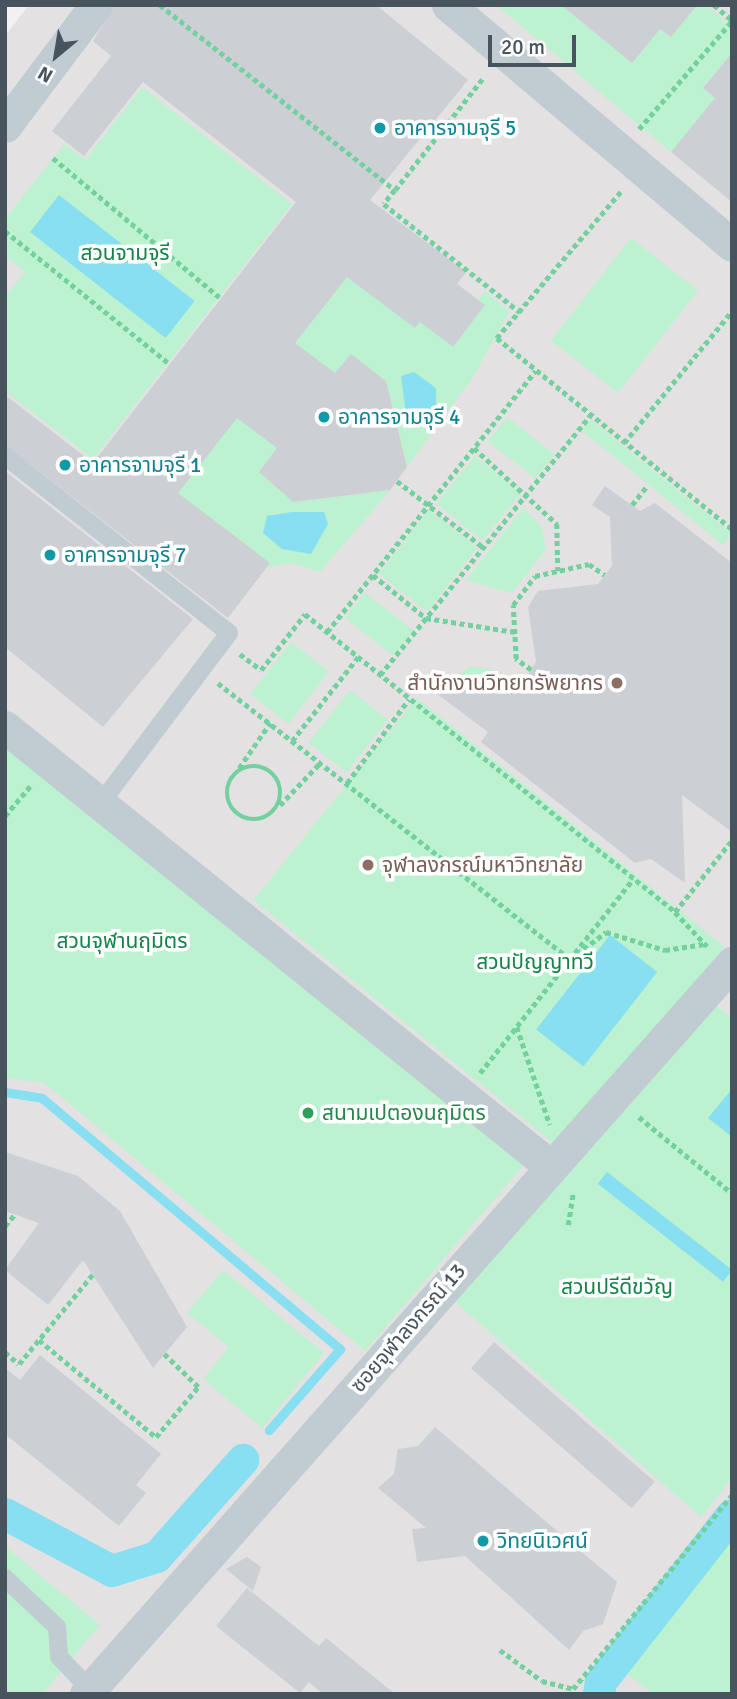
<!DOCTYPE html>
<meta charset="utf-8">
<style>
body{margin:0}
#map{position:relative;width:737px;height:1699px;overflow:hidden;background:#f2f0f0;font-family:Signika,"Noto Sans Thai",sans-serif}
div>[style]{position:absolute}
.education>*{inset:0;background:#e3e1e2}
.green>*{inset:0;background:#bcf2cf;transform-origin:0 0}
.water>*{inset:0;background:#87dff1;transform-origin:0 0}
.stream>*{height:9px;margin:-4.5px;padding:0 4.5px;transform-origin:4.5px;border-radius:4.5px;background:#87dff1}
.canal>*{height:32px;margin:-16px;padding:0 16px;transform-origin:16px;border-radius:16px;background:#87dff1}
.building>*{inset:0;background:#cccfd4;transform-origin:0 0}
.path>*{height:4.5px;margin-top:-2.25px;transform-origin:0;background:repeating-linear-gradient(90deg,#72d19f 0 5px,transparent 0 8.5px)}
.path>.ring{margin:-2.25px;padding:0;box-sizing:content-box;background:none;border:4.5px solid #72d19f;border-radius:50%}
.service>*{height:18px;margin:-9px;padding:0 9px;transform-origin:9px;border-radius:9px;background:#c0cbd2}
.minor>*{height:33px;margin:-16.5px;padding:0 16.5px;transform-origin:16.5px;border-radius:16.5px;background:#c0cbd2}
.dots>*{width:19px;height:19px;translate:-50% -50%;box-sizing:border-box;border:4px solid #fff;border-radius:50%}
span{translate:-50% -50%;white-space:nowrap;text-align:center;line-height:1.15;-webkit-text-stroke:7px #fff;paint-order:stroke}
.culture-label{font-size:21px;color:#0d838f}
.left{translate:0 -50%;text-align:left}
.park-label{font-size:21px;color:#128447}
.education-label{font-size:21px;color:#785e54}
.right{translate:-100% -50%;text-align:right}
.leisure-label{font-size:21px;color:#27864d}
.street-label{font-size:21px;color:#47545e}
.frame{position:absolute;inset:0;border:7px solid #47545e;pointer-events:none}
.north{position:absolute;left:21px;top:21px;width:70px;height:70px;-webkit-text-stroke:5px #fff;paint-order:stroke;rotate:210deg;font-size:19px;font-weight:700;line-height:28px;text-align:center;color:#47545e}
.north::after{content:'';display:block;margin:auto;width:24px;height:32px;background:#47545e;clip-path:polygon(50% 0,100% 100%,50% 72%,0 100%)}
.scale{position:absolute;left:488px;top:35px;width:88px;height:32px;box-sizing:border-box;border:4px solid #47545e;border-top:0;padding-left:9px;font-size:21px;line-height:24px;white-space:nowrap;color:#47545e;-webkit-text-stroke:5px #fff;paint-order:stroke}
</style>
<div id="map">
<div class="education">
<div style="clip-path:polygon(29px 5px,732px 5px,732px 1694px,5px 1694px,5px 36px)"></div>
</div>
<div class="green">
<div style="clip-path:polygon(496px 5px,561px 5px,632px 63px,660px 29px,671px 37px,691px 5px,706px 5px,732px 28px,732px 53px,703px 87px,715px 98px,671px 152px)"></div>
<div style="clip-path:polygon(142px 87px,292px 204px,93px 459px,5px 391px,5px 297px,25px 272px,5px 256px,5px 219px,64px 144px,85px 160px)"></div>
<div style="left:631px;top:238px;width:85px;height:130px;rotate:38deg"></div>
<div style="clip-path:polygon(354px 267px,453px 333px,485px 291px,509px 312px,473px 377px,407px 467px,386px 381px,351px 354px,335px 373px,295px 343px)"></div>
<div style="clip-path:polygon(234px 412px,277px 448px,259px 472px,293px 502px,390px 490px,320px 572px,292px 563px,269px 567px,168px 492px)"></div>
<div style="left:507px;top:417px;width:60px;height:31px;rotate:38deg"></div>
<div style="left:591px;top:420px;width:181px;height:14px;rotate:39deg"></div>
<div style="left:475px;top:456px;width:59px;height:61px;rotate:39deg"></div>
<div style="clip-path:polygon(523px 508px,541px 526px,546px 549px,512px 593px,466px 580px)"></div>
<div style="left:429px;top:510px;width:61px;height:81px;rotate:38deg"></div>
<div style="left:365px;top:593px;width:61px;height:32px;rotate:38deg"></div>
<div style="left:291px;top:642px;width:48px;height:66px;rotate:38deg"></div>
<div style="clip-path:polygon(468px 667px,491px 668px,480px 686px,445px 691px)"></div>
<div style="left:350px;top:690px;width:48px;height:67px;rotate:38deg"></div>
<div style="left:417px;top:698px;width:395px;height:260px;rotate:39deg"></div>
<div style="clip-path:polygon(5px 741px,526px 1162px,365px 1351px,45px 1083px,5px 1078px)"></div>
<div style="clip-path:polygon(713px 1003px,732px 1018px,732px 1478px,701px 1517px,451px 1298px)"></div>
<div style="clip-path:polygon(223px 1270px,324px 1353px,262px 1428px,203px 1379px,229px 1347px,187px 1313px)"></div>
<div style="clip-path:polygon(732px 1532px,732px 1694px,653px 1694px,622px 1670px)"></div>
<div style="clip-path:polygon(5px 1546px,100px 1625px,42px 1694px,5px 1694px)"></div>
</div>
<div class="water">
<div style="left:59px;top:195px;width:172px;height:47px;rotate:38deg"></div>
<div style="clip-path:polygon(414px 372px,436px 388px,436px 422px,428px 428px,407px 423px,401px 376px)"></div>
<div style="clip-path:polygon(292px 512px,324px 512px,328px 524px,311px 554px,282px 549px,263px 533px,267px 516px)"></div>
<div style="left:610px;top:935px;width:60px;height:120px;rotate:38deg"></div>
<div style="clip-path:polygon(732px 1089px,732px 1137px,708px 1118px)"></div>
<div style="left:607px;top:1172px;width:159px;height:15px;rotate:38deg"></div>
</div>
<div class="stream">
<div style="left:5px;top:1092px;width:37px;rotate:9deg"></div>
<div style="left:42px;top:1098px;width:390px;rotate:40.1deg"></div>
<div style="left:340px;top:1349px;width:108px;rotate:131.2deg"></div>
</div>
<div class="canal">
<div style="left:5px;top:1514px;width:121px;rotate:28deg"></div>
<div style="left:112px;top:1571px;width:47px;rotate:-17.3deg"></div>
<div style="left:157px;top:1557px;width:130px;rotate:-48.4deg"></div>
<div style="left:599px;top:1694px;width:12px;rotate:-81deg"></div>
<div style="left:601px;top:1682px;width:212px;rotate:-51.9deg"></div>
</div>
<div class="building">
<div style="clip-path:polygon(115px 5px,376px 5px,468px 80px,370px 200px,466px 272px,457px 284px,485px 305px,453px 347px,420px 322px,415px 328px,347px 277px,295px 343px,335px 373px,351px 354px,386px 381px,407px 467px,390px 490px,293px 502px,259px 472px,277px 448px,237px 418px,178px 493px,270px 563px,228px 618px,5px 445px,5px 395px,93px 463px,296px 202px,143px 82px,84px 156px,52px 131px,111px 56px,93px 41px)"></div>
<div style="clip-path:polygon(561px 5px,697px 5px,671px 37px,660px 29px,632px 63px)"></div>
<div style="clip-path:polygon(732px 53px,732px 202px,671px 152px,715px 98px,703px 88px)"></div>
<div style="clip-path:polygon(5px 471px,193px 619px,103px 727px,5px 647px)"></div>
<div style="clip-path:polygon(605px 486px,640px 511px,655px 503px,732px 563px,732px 832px,682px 795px,685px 883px,651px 859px,635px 863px,481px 742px,488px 732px,436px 693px,525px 680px,536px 662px,528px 607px,538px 591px,598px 584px,612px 566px,610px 517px,592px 505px)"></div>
<div style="clip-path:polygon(5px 1152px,78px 1176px,120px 1211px,187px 1327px,153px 1368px,83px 1260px,48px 1305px,5px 1270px,39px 1223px,5px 1211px)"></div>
<div style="left:494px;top:1342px;width:213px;height:35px;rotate:41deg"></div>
<div style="clip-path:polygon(40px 1355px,161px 1454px,136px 1485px,146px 1493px,119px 1526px,5px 1434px,5px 1368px,20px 1380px)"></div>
<div style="clip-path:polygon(435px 1427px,617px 1582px,603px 1624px,583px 1631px,569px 1650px,465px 1556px,417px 1562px,412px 1529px,426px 1528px,378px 1488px,394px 1474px,398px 1449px,418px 1446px)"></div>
<div style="clip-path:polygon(247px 1557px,261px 1567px,253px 1591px,226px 1569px)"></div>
<div style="clip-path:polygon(247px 1588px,319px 1646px,326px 1638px,395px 1694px,323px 1694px,309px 1682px,300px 1693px,216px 1626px)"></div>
</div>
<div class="path">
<div style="left:160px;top:5px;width:299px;rotate:38.2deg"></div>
<div style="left:395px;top:190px;width:144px;rotate:-51.8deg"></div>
<div style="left:714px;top:5px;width:23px;rotate:40deg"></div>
<div style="left:639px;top:129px;width:143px;rotate:-49.3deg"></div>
<div style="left:53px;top:158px;width:217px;rotate:39.9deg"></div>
<div style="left:395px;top:190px;width:18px;rotate:128deg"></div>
<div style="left:384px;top:204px;width:174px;rotate:38.5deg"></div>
<div style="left:621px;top:192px;width:192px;rotate:130.3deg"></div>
<div style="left:497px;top:338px;width:303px;rotate:39.1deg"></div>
<div style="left:5px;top:231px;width:212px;rotate:38.9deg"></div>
<div style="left:624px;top:443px;width:171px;rotate:-50.7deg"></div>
<div style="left:474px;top:448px;width:113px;rotate:42.5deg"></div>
<div style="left:557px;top:524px;width:47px;rotate:88.8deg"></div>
<div style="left:397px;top:481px;width:108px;rotate:37.5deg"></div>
<div style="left:632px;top:505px;width:23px;rotate:-52deg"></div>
<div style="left:373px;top:575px;width:68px;rotate:39.1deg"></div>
<div style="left:426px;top:618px;width:90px;rotate:8.9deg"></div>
<div style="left:327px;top:632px;width:334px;rotate:-51.4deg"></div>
<div style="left:240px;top:654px;width:26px;rotate:37deg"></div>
<div style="left:261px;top:670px;width:71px;rotate:-51.8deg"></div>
<div style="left:305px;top:614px;width:475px;rotate:38.8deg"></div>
<div style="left:675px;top:912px;width:47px;rotate:46.7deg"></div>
<div style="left:531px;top:670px;width:19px;rotate:-144deg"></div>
<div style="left:516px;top:659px;width:54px;rotate:-93.2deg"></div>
<div style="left:513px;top:605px;width:36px;rotate:-53deg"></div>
<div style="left:535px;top:576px;width:55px;rotate:-12.5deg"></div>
<div style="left:589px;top:564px;width:19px;rotate:35deg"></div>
<div style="left:380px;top:675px;width:333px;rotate:-51deg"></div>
<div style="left:218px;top:683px;width:447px;rotate:38.1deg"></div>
<div style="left:570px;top:959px;width:45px;rotate:-36.9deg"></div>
<div style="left:606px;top:932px;width:62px;rotate:17deg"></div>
<div style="left:665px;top:950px;width:40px;rotate:-8.5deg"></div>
<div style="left:292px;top:741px;width:107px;rotate:-51.8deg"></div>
<div class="ring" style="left:227px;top:766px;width:49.5px;height:49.5px"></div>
<div style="left:239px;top:768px;width:55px;rotate:-55.4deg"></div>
<div style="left:347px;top:783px;width:104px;rotate:-53.6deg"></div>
<div style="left:280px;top:805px;width:58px;rotate:-46.4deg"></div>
<div style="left:5px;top:816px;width:40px;rotate:-50deg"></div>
<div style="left:675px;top:912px;width:92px;rotate:-51.6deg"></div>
<div style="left:517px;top:1027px;width:103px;rotate:71.4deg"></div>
<div style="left:480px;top:1073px;width:247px;rotate:-51.7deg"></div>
<div style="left:639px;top:1117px;width:120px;rotate:39.3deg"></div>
<div style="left:568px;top:1225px;width:33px;rotate:-81deg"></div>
<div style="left:5px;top:1226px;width:16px;rotate:-50deg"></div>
<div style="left:39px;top:1340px;width:152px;rotate:39.7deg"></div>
<div style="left:156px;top:1437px;width:65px;rotate:-50deg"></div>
<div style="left:198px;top:1387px;width:47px;rotate:-135.9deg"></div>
<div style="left:5px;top:1352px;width:18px;rotate:41deg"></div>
<div style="left:19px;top:1364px;width:117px;rotate:-50.6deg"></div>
<div style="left:500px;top:1650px;width:52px;rotate:36.4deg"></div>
<div style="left:542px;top:1681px;width:32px;rotate:14deg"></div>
<div style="left:573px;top:1689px;width:251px;rotate:-50.7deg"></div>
</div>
<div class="service">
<div style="left:5px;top:456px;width:285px;rotate:38.3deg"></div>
<div style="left:229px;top:633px;width:213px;rotate:127deg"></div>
<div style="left:5px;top:1578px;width:71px;rotate:43.3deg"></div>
<div style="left:57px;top:1627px;width:30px;rotate:86deg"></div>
<div style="left:59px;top:1657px;width:45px;rotate:45.9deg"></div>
</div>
<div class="minor">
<div style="left:448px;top:5px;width:372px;rotate:40.2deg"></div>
<div style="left:5px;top:126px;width:151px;rotate:-53.1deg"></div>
<div style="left:5px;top:727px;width:700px;rotate:38.85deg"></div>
<div style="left:86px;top:1694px;width:976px;rotate:-48.53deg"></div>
</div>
<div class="dots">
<div style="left:380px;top:128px;background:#0f9aa8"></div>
<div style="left:324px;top:417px;background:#0f9aa8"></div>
<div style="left:65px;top:465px;background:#0f9aa8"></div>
<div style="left:50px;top:555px;background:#0f9aa8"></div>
<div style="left:617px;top:683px;background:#8d6e63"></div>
<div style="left:368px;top:865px;background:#8d6e63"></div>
<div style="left:308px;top:1113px;background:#2e9e5b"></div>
<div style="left:483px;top:1541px;background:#0f9aa8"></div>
</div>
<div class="culture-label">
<span class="left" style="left:394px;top:128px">อาคารจามจุรี 5</span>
<span class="left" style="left:338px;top:417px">อาคารจามจุรี 4</span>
<span class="left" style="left:79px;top:465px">อาคารจามจุรี 1</span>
<span class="left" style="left:64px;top:555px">อาคารจามจุรี 7</span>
<span class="left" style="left:497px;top:1541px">วิทยนิเวศน์</span>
</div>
<div class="park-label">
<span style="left:125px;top:253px">สวนจามจุรี</span>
<span style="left:122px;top:941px">สวนจุฬานฤมิตร</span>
<span style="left:535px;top:962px">สวนปัญญาทวี</span>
<span style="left:617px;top:1287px">สวนปรีดีขวัญ</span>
</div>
<div class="education-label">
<span class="right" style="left:603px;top:683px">สำนักงานวิทยทรัพยากร</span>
<span class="left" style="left:382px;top:865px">จุฬาลงกรณ์มหาวิทยาลัย</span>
</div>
<div class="leisure-label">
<span class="left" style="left:322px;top:1113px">สนามเปตองนฤมิตร</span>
</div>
<div class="street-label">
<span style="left:408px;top:1328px;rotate:-49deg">ซอยจุฬาลงกรณ์ 13</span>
</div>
<div class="frame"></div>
<div class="north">N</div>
<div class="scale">20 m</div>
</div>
